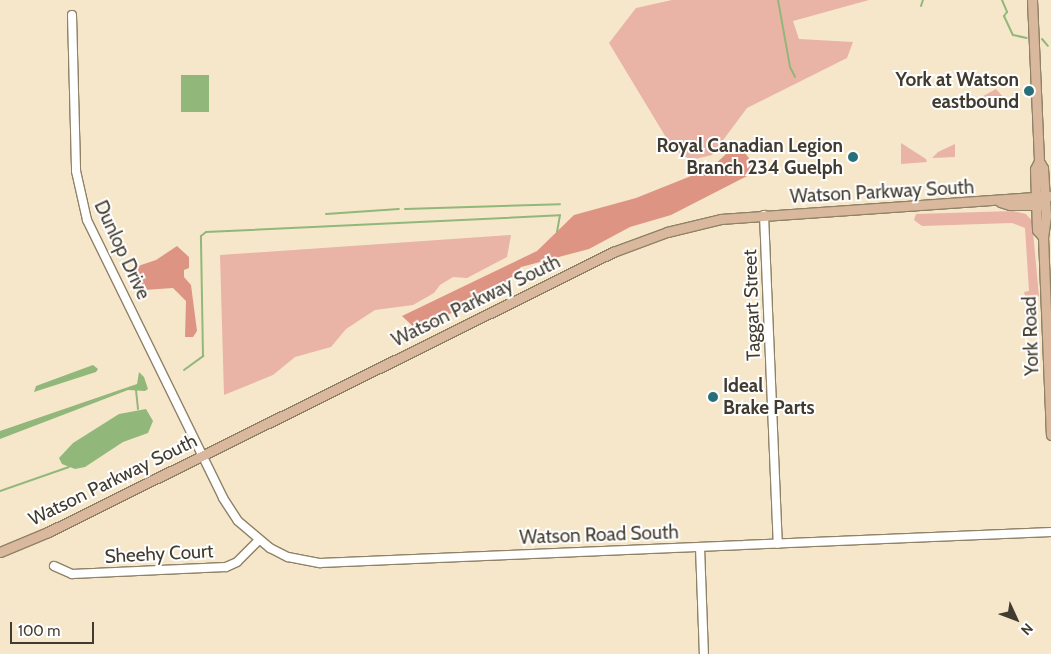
<!DOCTYPE html>
<style>
body{margin:0}
#map{position:relative;width:1051px;height:654px;overflow:hidden;background:#f6e7ca;font-family:Cabin,sans-serif}
div>[style]{position:absolute}
.green>*{inset:0;background:#e9b3a6}
.forest>*{inset:0;background:#dd9483}
.water>*{inset:0;background:#92b77b;transform-origin:0 0}
.stream>*{height:2px;margin:-1px;padding:0 1px;transform-origin:1px;border-radius:1px;background:#92b77b}
.roads{filter:drop-shadow(1px 0 #8f8267) drop-shadow(-1px 0 #8f8267) drop-shadow(0 1px #8f8267) drop-shadow(0 -1px #8f8267)}
.minor>*{height:8px;margin:-4px;padding:0 4px;transform-origin:4px;border-radius:4px;background:#fff}
.major>*{height:9px;margin:-4.5px;padding:0 4.5px;transform-origin:4.5px;border-radius:4.5px;background:#d9b89d}
.dots>*{width:14px;height:14px;translate:-50% -50%;box-sizing:border-box;border:2px solid #fff;border-radius:50%}
span{translate:-50% -50%;white-space:nowrap;text-align:center;line-height:1.15;-webkit-text-stroke:4px #fff;paint-order:stroke}
.poi-label{font-size:19px;color:#423c30;font-weight:700}
.right{translate:-100% -50%;text-align:right}
.left{translate:0 -50%;text-align:left}
.street-label{font-size:19px;color:#423c30}
.north{position:absolute;left:991px;top:594px;width:50px;height:50px;-webkit-text-stroke:4px #fff;paint-order:stroke;rotate:133deg;font-size:14px;font-weight:700;line-height:20px;text-align:center;color:#423c30}
.north::after{content:'';display:block;margin:auto;width:18px;height:22px;background:#423c30;clip-path:polygon(50% 0,100% 100%,50% 72%,0 100%)}
.scale{position:absolute;left:10px;top:622px;width:84px;height:22px;box-sizing:border-box;border:2px solid #423c30;border-top:0;padding-left:6px;font-size:15px;line-height:18px;white-space:nowrap;color:#423c30;-webkit-text-stroke:4px #fff;paint-order:stroke}
</style>
<div id="map">
<div class="green">
<div style="clip-path:polygon(672px 0,869px 0,793px 21px,799px 39px,853px 42px,847px 58px,747px 108px,712px 155px,691px 160px,673px 149px,609px 43px,636px 8px)"></div>
<div style="clip-path:polygon(996px 89px,1004px 98px,1004px 107px,968px 107px,972px 102px)"></div>
<div style="clip-path:polygon(901px 143px,926px 159px,927px 162px,901px 164px)"></div>
<div style="clip-path:polygon(955px 144px,955px 157px,932px 158px,938px 152px)"></div>
<div style="clip-path:polygon(1013px 211px,1026px 214px,1032px 221px,1039px 296px,1033px 301px,1026px 299px,1024px 292px,1029px 291px,1025px 228px,1012px 223px,922px 226px,914px 220px,916px 214px)"></div>
<div style="clip-path:polygon(511px 235px,507px 257px,467px 278px,453px 277px,440px 285px,434px 293px,413px 305px,375px 310px,346px 329px,331px 347px,295px 357px,273px 375px,224px 395px,220px 255px)"></div>
</div>
<div class="forest">
<div style="clip-path:polygon(740px 141px,741px 148px,756px 167px,753px 173px,671px 215px,630px 227px,589px 249px,521px 267px,513px 277px,419px 332px,402px 316px,537px 251px,574px 215px,636px 198px,711px 168px)"></div>
<div style="clip-path:polygon(177px 246px,189px 257px,189px 268px,184px 270px,184px 277px,191px 285px,197px 331px,193px 337px,185px 337px,186px 301px,173px 288px,144px 290px,135px 267px,156px 260px)"></div>
</div>
<div class="water">
<div style="left:181px;top:75px;width:28px;height:37px"></div>
<div style="clip-path:polygon(93px 365px,98px 369px,96px 372px,34px 392px,36px 386px)"></div>
<div style="clip-path:polygon(139px 372px,144px 377px,148px 389px,145px 391px,128px 390px,0 439px,0 431px,137px 384px)"></div>
<div style="clip-path:polygon(146px 409px,153px 421px,148px 433px,123px 442px,85px 467px,75px 469px,62px 464px,59px 458px,73px 443px,119px 414px)"></div>
</div>
<div class="stream">
<div style="left:778px;top:0;width:68px;rotate:79.8deg"></div>
<div style="left:790px;top:67px;width:11px;rotate:63deg"></div>
<div style="left:1002px;top:0;width:13px;rotate:67deg"></div>
<div style="left:1007px;top:12px;width:5px;rotate:127deg"></div>
<div style="left:1004px;top:16px;width:21px;rotate:65deg"></div>
<div style="left:1013px;top:35px;width:14px;rotate:12deg"></div>
<div style="left:921px;top:6px;width:6px;rotate:-72deg"></div>
<div style="left:1042px;top:39px;width:9px;rotate:49deg"></div>
<div style="left:405px;top:209px;width:155px;rotate:-1.8deg"></div>
<div style="left:326px;top:214px;width:73px;rotate:-3.9deg"></div>
<div style="left:184px;top:370px;width:24px;rotate:-36deg"></div>
<div style="left:203px;top:356px;width:120px;rotate:-91deg"></div>
<div style="left:201px;top:236px;width:6px;rotate:-39deg"></div>
<div style="left:206px;top:232px;width:354px;rotate:-2.7deg"></div>
<div style="left:560px;top:215px;width:17px;rotate:100deg"></div>
<div style="left:136px;top:390px;width:19px;rotate:84deg"></div>
<div style="left:0;top:491px;width:73px;rotate:-19.2deg"></div>
</div>
<div class="roads">
<div class="minor">
<div style="left:72px;top:15px;width:156px;rotate:88.5deg"></div>
<div style="left:76px;top:171px;width:50px;rotate:77.3deg"></div>
<div style="left:87px;top:220px;width:309px;rotate:63.9deg"></div>
<div style="left:223px;top:498px;width:27px;rotate:57deg"></div>
<div style="left:238px;top:521px;width:42px;rotate:40.2deg"></div>
<div style="left:270px;top:548px;width:20px;rotate:27deg"></div>
<div style="left:288px;top:557px;width:33px;rotate:11deg"></div>
<div style="left:320px;top:563px;width:732px;rotate:-2.43deg"></div>
<div style="left:764px;top:215px;width:329px;rotate:87.6deg"></div>
<div style="left:700px;top:547px;width:107px;rotate:87.9deg"></div>
<div style="left:54px;top:566px;width:20px;rotate:24deg"></div>
<div style="left:72px;top:574px;width:154px;rotate:-2.6deg"></div>
<div style="left:226px;top:567px;width:12px;rotate:-24deg"></div>
<div style="left:237px;top:562px;width:30px;rotate:-45deg"></div>
</div>
<div class="major">
<div style="left:1032px;top:0;width:161px;rotate:87.5deg"></div>
<div style="left:1039px;top:161px;width:8px;rotate:60deg"></div>
<div style="left:1043px;top:168px;width:48px;rotate:86.4deg"></div>
<div style="left:1046px;top:216px;width:21px;rotate:98deg"></div>
<div style="left:1043px;top:237px;width:198px;rotate:87.7deg"></div>
<div style="left:1039px;top:161px;width:9px;rotate:117deg"></div>
<div style="left:1035px;top:169px;width:61px;rotate:88.1deg"></div>
<div style="left:1037px;top:230px;width:9px;rotate:49deg"></div>
<div style="left:1000px;top:202px;width:10px;rotate:17deg"></div>
<div style="left:1010px;top:205px;width:32px"></div>
<div style="left:0;top:552px;width:52px;rotate:-22.6deg"></div>
<div style="left:48px;top:532px;width:631px;rotate:-26.36deg"></div>
<div style="left:613px;top:252px;width:58px;rotate:-20.3deg"></div>
<div style="left:667px;top:232px;width:56px;rotate:-13.5deg"></div>
<div style="left:721px;top:219px;width:331px;rotate:-4deg"></div>
</div>
</div>
<div class="dots">
<div style="left:1029px;top:91px;background:#27707a"></div>
<div style="left:853px;top:157px;background:#27707a"></div>
<div style="left:713px;top:397px;background:#27707a"></div>
</div>
<div class="poi-label">
<span class="right" style="left:1019px;top:91px">York at Watson<br>eastbound</span>
<span class="right" style="left:843px;top:157px">Royal Canadian Legion<br>Branch 234 Guelph</span>
<span class="left" style="left:723px;top:397px">Ideal<br>Brake Parts</span>
</div>
<div class="street-label">
<span style="left:882px;top:192px;rotate:-3deg">Watson Parkway South</span>
<span style="left:122px;top:250px;rotate:65deg">Dunlop Drive</span>
<span style="left:476px;top:301px;rotate:-26deg">Watson Parkway South</span>
<span style="left:752px;top:305px;rotate:-92deg">Taggart Street</span>
<span style="left:1031px;top:336px;rotate:-92deg">York Road</span>
<span style="left:113px;top:480px;rotate:-26deg">Watson Parkway South</span>
<span style="left:599px;top:535px;rotate:-2deg">Watson Road South</span>
<span style="left:159px;top:554px;rotate:-3deg">Sheehy Court</span>
</div>
<div class="north">N</div>
<div class="scale">100 m</div>
</div>
